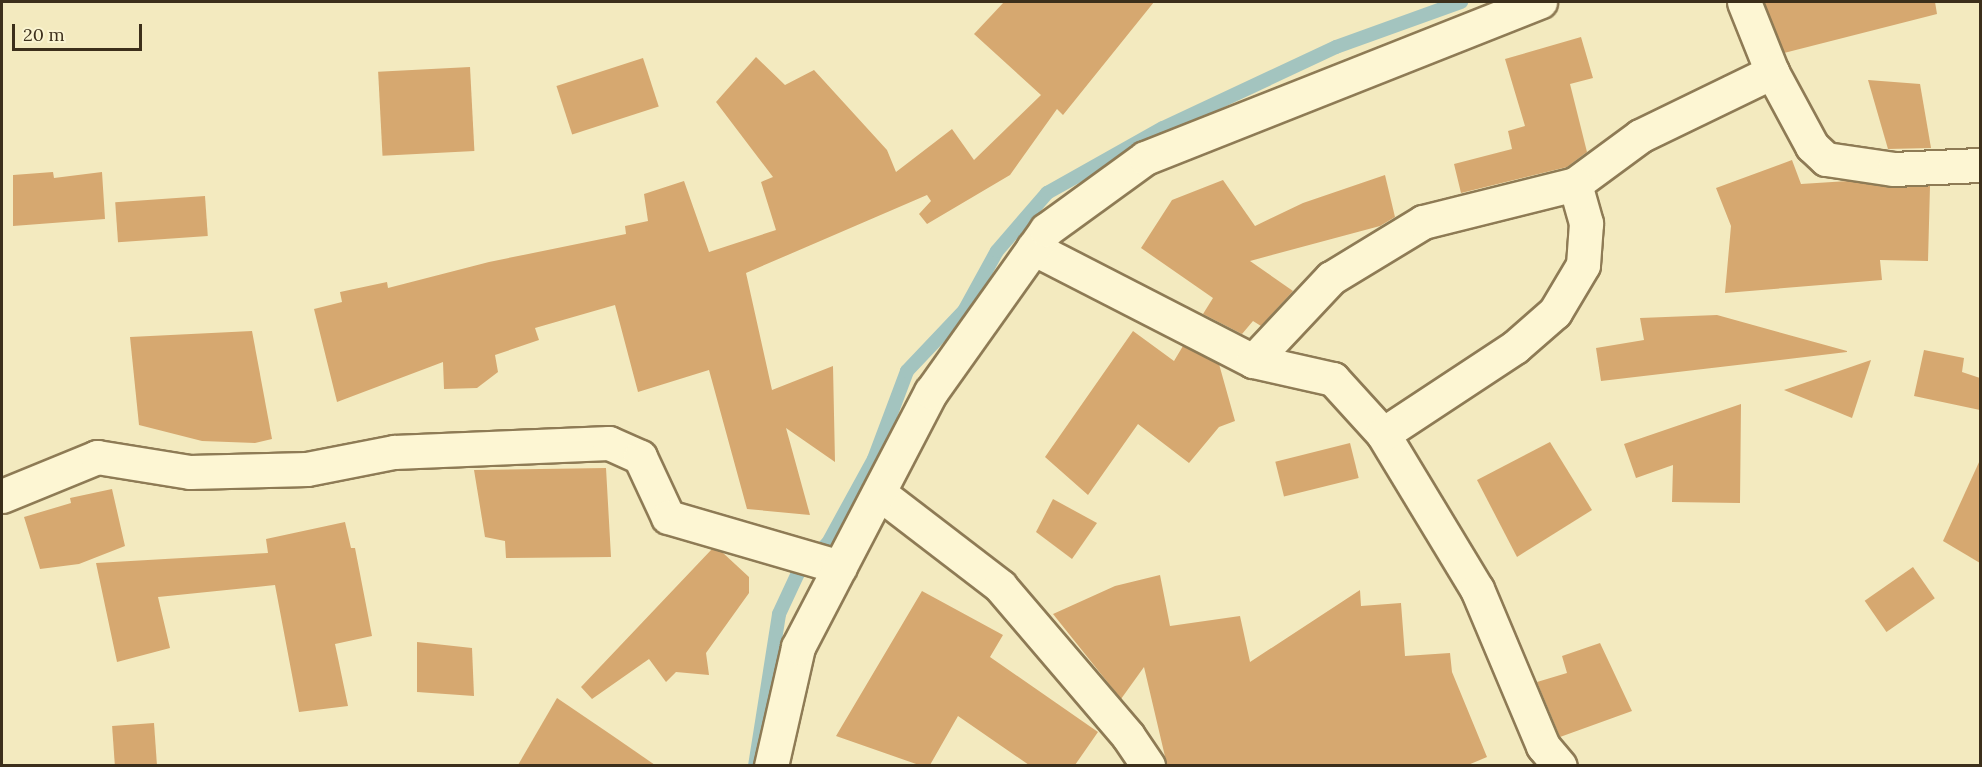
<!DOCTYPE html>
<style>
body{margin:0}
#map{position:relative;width:1982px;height:767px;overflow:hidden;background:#f3eabf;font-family:Lora,serif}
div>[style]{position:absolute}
.stream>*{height:14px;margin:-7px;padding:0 7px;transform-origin:7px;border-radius:7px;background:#a3c4bf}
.building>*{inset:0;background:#d6a870;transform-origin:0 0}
.roads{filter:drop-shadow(2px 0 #8e7b55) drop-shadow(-2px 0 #8e7b55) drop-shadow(0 2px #8e7b55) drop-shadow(0 -2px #8e7b55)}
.street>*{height:33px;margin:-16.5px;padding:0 16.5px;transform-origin:16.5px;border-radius:16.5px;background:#fdf6d3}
span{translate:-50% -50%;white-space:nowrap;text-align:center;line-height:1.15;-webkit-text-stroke:5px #f9f3d0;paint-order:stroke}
.frame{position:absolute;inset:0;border:3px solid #3c2f1b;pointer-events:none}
.scale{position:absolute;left:12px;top:24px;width:130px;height:27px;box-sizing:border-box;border:3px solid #3c2f1b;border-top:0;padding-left:8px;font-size:18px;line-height:21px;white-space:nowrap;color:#3c2f1b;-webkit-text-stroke:4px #f9f3d0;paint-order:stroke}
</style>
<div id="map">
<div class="stream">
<div style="left:755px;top:766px;width:154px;rotate:-81deg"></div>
<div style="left:779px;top:614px;width:45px;rotate:-65.1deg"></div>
<div style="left:798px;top:573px;width:42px;rotate:-45deg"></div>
<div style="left:828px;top:543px;width:96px;rotate:-61.3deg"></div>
<div style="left:874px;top:459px;width:94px;rotate:-69.4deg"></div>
<div style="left:907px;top:371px;width:83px;rotate:-46.5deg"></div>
<div style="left:964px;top:311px;width:68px;rotate:-61.2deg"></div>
<div style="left:997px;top:251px;width:77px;rotate:-49.2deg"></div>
<div style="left:1047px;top:193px;width:133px;rotate:-29.3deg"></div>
<div style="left:1163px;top:128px;width:191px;rotate:-25.1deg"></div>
<div style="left:1336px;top:47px;width:133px;rotate:-19.8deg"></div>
</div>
<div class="building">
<div style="clip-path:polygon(1004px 2px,1154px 2px,1063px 115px,1057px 109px,1010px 175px,927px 224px,919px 214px,931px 201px,927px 195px,746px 273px,772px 390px,833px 366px,835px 462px,786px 428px,810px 515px,747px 509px,709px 370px,638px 392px,615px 305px,535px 328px,539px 340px,495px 355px,498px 372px,477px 388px,444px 389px,443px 362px,337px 402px,314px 309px,342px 302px,340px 292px,387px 282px,388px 288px,489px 262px,626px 234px,625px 226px,648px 221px,644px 194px,684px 181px,709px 252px,776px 230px,761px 182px,773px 177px,716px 102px,756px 57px,785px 85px,814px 70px,887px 150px,896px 172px,952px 129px,974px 160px,1041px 95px,974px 34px)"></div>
<div style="clip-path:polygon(1764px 2px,1935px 2px,1937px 14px,1784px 53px)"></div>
<div style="clip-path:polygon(1581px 37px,1593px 78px,1570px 84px,1587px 152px,1567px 167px,1461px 193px,1454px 164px,1512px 149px,1508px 131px,1525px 126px,1505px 59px)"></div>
<div style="left:643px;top:58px;width:51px;height:91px;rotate:72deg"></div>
<div style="left:470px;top:67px;width:84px;height:92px;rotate:87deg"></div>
<div style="clip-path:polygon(1868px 80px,1920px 84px,1931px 148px,1888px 149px)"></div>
<div style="clip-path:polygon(1792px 160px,1801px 184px,1848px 181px,1891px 188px,1930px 186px,1928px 261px,1880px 260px,1882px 280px,1725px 293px,1731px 226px,1716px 188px)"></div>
<div style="clip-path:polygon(53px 172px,54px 178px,102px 172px,105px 219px,13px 226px,13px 175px)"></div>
<div style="clip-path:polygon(1385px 175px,1395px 217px,1380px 226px,1250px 261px,1293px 291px,1261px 326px,1253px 321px,1242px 334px,1203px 314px,1213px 298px,1141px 248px,1172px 200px,1223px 180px,1255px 226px,1303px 203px)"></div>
<div style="left:205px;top:196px;width:40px;height:90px;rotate:86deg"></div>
<div style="clip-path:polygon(1717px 315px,1847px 351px,1847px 352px,1601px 381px,1596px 348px,1644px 340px,1640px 318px)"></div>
<div style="clip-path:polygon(252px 331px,272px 439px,255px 443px,202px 441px,139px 425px,130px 337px)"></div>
<div style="clip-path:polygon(1133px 331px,1174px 361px,1183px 346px,1219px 364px,1235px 421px,1219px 427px,1189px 463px,1138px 424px,1088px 495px,1045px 457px)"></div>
<div style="clip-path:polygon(1924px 350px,1964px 358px,1962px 372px,1980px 378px,1980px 410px,1914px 396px)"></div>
<div style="clip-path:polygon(1871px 360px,1852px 418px,1784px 390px)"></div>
<div style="clip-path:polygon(1741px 404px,1740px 503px,1672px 502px,1673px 465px,1636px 478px,1624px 444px)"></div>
<div style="clip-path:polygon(1550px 442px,1592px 510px,1517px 557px,1477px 480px)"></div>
<div style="left:1350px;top:443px;width:36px;height:77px;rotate:76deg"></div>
<div style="clip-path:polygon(1980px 460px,1980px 563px,1943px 541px)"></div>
<div style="clip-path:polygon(606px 468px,611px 557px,506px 558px,505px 541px,485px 537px,474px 470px)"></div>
<div style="clip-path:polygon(112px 489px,125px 546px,79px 564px,40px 569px,24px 517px,71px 503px,70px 498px)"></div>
<div style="clip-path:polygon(1053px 499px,1097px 523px,1072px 559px,1036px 532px)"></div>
<div style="clip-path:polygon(345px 522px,351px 548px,355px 548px,372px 636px,335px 644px,348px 706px,299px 712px,275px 585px,158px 597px,170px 648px,117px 662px,96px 563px,268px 553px,266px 539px)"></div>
<div style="clip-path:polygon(712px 549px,722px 552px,749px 577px,749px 593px,706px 653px,709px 675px,676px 672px,666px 682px,649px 659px,592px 699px,581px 687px)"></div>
<div style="left:1913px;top:567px;width:38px;height:59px;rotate:55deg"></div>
<div style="clip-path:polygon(1160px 575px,1170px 626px,1240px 616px,1250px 662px,1360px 590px,1361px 606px,1401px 603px,1405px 656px,1450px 653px,1452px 672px,1487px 757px,1468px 765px,1167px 765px,1144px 667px,1121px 699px,1053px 614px,1115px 586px)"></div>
<div style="clip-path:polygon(922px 591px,1003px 635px,990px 657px,1098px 732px,1075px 765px,1029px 765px,958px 716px,930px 765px,919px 765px,836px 736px)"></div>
<div style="clip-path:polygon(417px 642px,472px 648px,474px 696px,417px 692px)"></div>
<div style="clip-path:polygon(1600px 643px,1632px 711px,1560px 737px,1537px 682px,1567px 673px,1562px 656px)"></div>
<div style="clip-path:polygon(557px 698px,613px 736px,655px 765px,518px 765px)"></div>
<div style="left:154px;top:723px;width:42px;height:42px;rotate:86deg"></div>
</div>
<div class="roads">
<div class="street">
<div style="left:1744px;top:2px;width:75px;rotate:68.2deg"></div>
<div style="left:1772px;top:72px;width:84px;rotate:61.6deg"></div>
<div style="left:1812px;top:146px;width:19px;rotate:43deg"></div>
<div style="left:1826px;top:159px;width:69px;rotate:8.4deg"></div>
<div style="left:1894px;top:169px;width:86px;rotate:-2.7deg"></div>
<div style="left:1575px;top:184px;width:81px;rotate:-36.4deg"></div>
<div style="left:1640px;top:136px;width:147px;rotate:-25.9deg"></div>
<div style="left:1033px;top:248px;width:247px;rotate:27.2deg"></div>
<div style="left:1253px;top:361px;width:82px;rotate:12.7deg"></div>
<div style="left:1333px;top:379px;width:74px;rotate:47.7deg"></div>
<div style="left:1383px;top:434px;width:181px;rotate:58.8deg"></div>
<div style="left:1477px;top:589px;width:170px;rotate:67.2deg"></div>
<div style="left:1543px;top:746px;width:26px;rotate:50deg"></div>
<div style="left:1253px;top:361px;width:114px;rotate:-46.8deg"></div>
<div style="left:1331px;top:278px;width:108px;rotate:-31.3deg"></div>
<div style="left:1423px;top:222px;width:157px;rotate:-14deg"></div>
<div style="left:1575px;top:184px;width:41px;rotate:74.2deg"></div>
<div style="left:1586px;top:223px;width:42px;rotate:94.1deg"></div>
<div style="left:1583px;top:265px;width:55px;rotate:120.8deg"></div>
<div style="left:1555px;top:312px;width:53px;rotate:138.8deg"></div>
<div style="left:1515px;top:347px;width:158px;rotate:146.6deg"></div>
<div style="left:879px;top:493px;width:153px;rotate:37.5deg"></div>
<div style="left:1000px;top:586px;width:197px;rotate:49.5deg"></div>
<div style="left:1128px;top:736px;width:36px;rotate:56deg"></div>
<div style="left:2px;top:496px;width:103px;rotate:-22.3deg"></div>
<div style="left:97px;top:457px;width:94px;rotate:9.2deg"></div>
<div style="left:190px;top:472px;width:117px;rotate:-1.5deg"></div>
<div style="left:307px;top:469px;width:89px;rotate:-11.1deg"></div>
<div style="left:394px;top:452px;width:215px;rotate:-2.4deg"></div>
<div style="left:609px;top:443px;width:34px;rotate:24deg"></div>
<div style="left:640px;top:457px;width:66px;rotate:65deg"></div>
<div style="left:668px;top:517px;width:179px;rotate:16.2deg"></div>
<div style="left:771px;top:766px;width:122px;rotate:-77.2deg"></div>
<div style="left:798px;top:647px;width:288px;rotate:-62.5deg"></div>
<div style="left:931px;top:392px;width:199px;rotate:-54.6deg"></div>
<div style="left:1046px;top:230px;width:122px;rotate:-36deg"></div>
<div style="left:1145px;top:158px;width:425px;rotate:-21.6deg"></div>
</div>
</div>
<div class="frame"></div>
<div class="scale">20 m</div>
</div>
